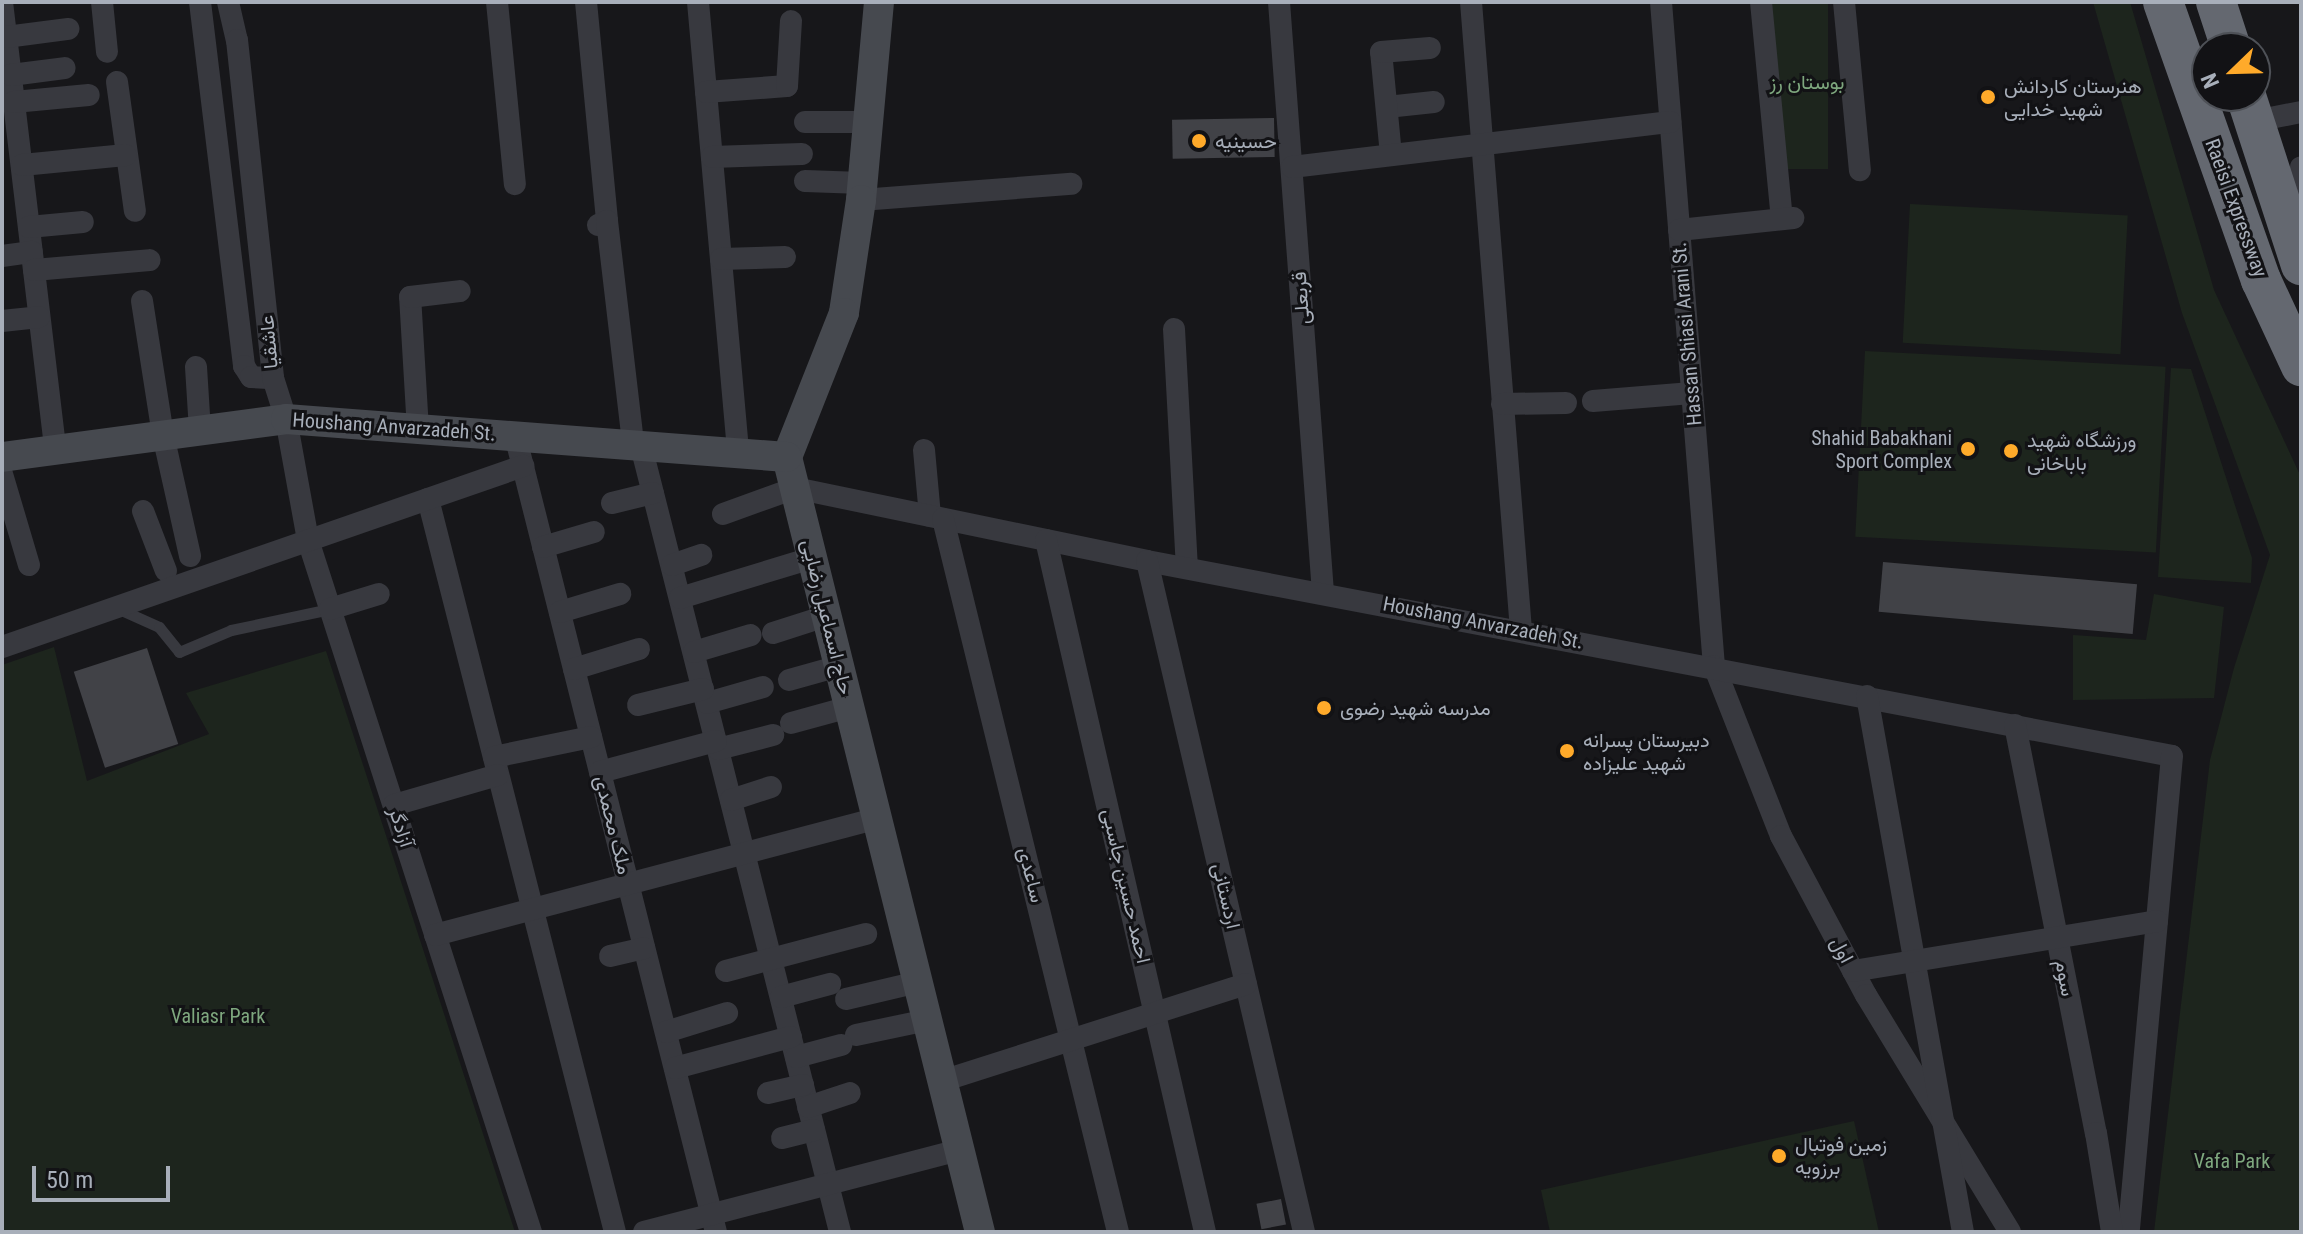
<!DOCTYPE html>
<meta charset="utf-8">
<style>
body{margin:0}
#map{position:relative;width:2303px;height:1234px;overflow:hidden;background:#17171a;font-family:"Roboto Condensed",Vazirmatn,sans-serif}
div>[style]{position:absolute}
.green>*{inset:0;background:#1d251d;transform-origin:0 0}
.building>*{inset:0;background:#414247;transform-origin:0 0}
.lane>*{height:11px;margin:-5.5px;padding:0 5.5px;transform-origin:5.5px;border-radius:5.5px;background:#38393f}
.street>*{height:22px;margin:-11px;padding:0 11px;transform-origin:11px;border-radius:11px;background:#38393f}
.secondary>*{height:30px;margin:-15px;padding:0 15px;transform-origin:15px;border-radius:15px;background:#46494f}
.highway>*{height:40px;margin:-20px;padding:0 20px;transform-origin:20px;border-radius:20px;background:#646870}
.dots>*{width:22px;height:22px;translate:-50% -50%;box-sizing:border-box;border:4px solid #121215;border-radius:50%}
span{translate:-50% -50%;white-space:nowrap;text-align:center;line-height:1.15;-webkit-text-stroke:6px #121215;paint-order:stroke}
.park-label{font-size:20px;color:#7ea77e}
.poi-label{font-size:20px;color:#a8afba}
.left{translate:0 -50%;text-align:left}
.right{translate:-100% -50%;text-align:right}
.street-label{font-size:20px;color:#a8afba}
.frame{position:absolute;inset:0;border:4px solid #a8afba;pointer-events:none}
.north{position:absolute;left:2191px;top:32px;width:80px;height:80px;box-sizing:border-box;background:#121215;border:2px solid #4e5157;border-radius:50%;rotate:247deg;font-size:22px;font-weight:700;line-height:32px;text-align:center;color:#a8afba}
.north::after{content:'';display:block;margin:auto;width:28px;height:36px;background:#ffaa2a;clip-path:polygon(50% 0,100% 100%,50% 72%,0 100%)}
.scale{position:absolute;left:32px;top:1166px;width:138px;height:36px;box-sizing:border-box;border:4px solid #a8afba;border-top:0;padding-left:10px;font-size:24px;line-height:28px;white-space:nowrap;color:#a8afba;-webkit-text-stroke:6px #121215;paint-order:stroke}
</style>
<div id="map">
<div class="green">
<div style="left:1770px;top:2px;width:58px;height:167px"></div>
<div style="clip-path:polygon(2093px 2px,2130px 2px,2214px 290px,2301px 477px,2301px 1232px,2154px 1232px,2210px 760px,2234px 668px,2270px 555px,2182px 313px)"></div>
<div style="left:1910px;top:204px;width:218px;height:139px;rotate:3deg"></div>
<div style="left:1865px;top:351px;width:301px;height:186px;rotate:3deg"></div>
<div style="clip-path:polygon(2171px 368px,2191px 369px,2252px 558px,2251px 583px,2158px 577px)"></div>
<div style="clip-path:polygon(2154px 594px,2224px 607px,2214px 698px,2073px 700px,2073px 635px,2146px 640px)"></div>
<div style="clip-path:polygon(54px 647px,87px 781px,209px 734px,186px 693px,326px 651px,515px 1232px,2px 1232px,2px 665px)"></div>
<div style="clip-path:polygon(1854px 1121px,1879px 1232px,1550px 1232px,1541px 1190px)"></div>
</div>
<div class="building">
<div style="left:1274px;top:118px;width:39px;height:102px;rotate:89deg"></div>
<div style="left:1883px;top:562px;width:255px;height:50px;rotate:5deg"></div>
<div style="left:147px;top:648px;width:101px;height:77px;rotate:72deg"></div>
<div style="left:1281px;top:1199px;width:26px;height:25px;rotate:79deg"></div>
</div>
<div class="lane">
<div style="left:119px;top:609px;width:44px;rotate:24.2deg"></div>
<div style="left:159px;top:627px;width:32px;rotate:51deg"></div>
<div style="left:179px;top:652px;width:56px;rotate:-22.9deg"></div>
<div style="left:231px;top:630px;width:101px;rotate:-12deg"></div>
</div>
<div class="street">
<div style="left:2px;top:2px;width:449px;rotate:83.2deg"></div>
<div style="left:102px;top:2px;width:50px;rotate:84.3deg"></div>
<div style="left:200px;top:2px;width:367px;rotate:83.1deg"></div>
<div style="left:244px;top:366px;width:13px;rotate:58deg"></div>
<div style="left:251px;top:377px;width:22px;rotate:3deg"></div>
<div style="left:228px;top:2px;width:39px;rotate:77deg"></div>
<div style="left:237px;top:40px;width:340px;rotate:83.9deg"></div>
<div style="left:273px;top:378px;width:43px;rotate:72.4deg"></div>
<div style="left:286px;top:419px;width:123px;rotate:79.7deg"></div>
<div style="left:308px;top:540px;width:727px;rotate:72.14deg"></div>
<div style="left:497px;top:2px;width:183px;rotate:84.4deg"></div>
<div style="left:586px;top:2px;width:220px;rotate:84.5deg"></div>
<div style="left:607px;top:221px;width:10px;rotate:156deg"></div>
<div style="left:698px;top:2px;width:453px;rotate:84.9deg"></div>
<div style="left:1279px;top:2px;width:593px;rotate:85.74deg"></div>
<div style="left:1471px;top:2px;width:630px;rotate:85.45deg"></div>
<div style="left:1661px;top:2px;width:666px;rotate:85.44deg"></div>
<div style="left:1714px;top:666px;width:183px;rotate:68.5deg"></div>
<div style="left:1781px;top:836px;width:180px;rotate:61.9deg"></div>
<div style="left:1866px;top:995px;width:277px;rotate:58.7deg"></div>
<div style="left:1761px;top:2px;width:218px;rotate:84.5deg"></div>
<div style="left:1844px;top:2px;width:169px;rotate:84.6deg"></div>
<div style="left:6px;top:37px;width:63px;rotate:-7.4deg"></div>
<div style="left:11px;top:75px;width:54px;rotate:-7.4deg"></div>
<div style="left:117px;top:82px;width:130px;rotate:82.1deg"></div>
<div style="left:706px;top:92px;width:81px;rotate:-4.2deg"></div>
<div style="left:787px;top:86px;width:65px;rotate:-86.5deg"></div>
<div style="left:14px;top:102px;width:75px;rotate:-5.3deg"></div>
<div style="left:1387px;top:107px;width:47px;rotate:-6.1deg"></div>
<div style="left:2255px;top:121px;width:47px;rotate:-11.1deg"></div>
<div style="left:805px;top:122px;width:63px"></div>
<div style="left:1391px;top:155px;width:103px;rotate:-95.5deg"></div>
<div style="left:1381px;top:52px;width:49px;rotate:-4.7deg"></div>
<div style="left:712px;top:157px;width:90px;rotate:-1.9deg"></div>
<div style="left:22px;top:165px;width:104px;rotate:-5.5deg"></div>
<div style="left:1292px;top:167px;width:381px;rotate:-6.8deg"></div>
<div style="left:805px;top:181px;width:57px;rotate:2deg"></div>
<div style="left:861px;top:200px;width:211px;rotate:-4.4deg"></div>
<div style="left:607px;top:221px;width:225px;rotate:83.3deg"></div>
<div style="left:2296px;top:222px;width:55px;rotate:-84.8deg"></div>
<div style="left:29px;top:227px;width:54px;rotate:-5.3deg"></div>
<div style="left:1679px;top:230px;width:115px;rotate:-6deg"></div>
<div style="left:2px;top:256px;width:30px;rotate:-8deg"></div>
<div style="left:721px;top:259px;width:64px;rotate:-1.8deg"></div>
<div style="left:34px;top:270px;width:116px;rotate:-4.9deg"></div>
<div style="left:142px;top:301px;width:136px;rotate:81.1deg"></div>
<div style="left:163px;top:435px;width:124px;rotate:77.4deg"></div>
<div style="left:2px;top:321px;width:37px;rotate:-6deg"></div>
<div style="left:1174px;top:329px;width:239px;rotate:86.9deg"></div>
<div style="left:196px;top:367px;width:63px;rotate:86.4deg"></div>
<div style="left:1593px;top:401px;width:99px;rotate:-4.6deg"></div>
<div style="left:1502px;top:404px;width:64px;rotate:-0.9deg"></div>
<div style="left:418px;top:430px;width:133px;rotate:-93.4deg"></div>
<div style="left:410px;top:297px;width:50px;rotate:-6.8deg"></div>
<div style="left:515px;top:435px;width:822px;rotate:75.85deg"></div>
<div style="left:641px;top:446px;width:811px;rotate:75.79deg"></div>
<div style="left:924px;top:450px;width:66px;rotate:84.8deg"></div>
<div style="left:2px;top:474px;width:95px;rotate:73.5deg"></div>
<div style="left:428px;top:499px;width:756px;rotate:75.69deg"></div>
<div style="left:612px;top:503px;width:42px;rotate:-13.7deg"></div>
<div style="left:143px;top:511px;width:64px;rotate:69deg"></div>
<div style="left:723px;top:514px;width:77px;rotate:-19.9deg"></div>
<div style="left:795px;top:488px;width:359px;rotate:11.7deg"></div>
<div style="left:1147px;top:561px;width:1043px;rotate:10.77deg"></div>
<div style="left:2172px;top:756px;width:478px;rotate:95.2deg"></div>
<div style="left:943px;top:519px;width:734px;rotate:76.21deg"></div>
<div style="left:1046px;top:540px;width:710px;rotate:77.06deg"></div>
<div style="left:543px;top:547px;width:53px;rotate:-16.4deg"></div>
<div style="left:1147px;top:561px;width:689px;rotate:76.83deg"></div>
<div style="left:672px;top:565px;width:31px;rotate:-19deg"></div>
<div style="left:680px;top:598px;width:138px;rotate:-16.9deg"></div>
<div style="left:330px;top:609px;width:51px;rotate:-17deg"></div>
<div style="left:560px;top:612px;width:63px;rotate:-16.7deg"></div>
<div style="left:773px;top:633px;width:56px;rotate:-17.8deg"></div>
<div style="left:2px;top:647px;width:552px;rotate:-19.16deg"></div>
<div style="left:694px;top:652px;width:59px;rotate:-16.6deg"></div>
<div style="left:574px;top:669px;width:68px;rotate:-17.1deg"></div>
<div style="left:789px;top:680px;width:52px;rotate:-15.6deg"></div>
<div style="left:1867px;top:696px;width:545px;rotate:79.85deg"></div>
<div style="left:707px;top:703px;width:58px;rotate:-15.9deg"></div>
<div style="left:638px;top:705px;width:67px;rotate:-13.8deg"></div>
<div style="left:791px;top:723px;width:60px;rotate:-15.4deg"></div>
<div style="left:2015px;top:725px;width:416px;rotate:78.8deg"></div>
<div style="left:2096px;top:1133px;width:100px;rotate:80.8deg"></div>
<div style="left:718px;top:749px;width:57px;rotate:-14.3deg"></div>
<div style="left:494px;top:757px;width:99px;rotate:-11.7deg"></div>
<div style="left:600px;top:772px;width:120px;rotate:-15deg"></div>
<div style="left:731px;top:800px;width:42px;rotate:-18deg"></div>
<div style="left:394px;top:805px;width:108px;rotate:-16.1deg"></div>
<div style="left:435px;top:935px;width:457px;rotate:-14.8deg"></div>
<div style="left:610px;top:956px;width:35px;rotate:-13deg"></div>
<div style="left:726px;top:971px;width:145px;rotate:-14.8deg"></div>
<div style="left:1853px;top:971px;width:308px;rotate:-9.3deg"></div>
<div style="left:781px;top:997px;width:51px;rotate:-14.9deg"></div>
<div style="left:846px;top:999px;width:74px;rotate:-13.3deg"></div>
<div style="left:666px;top:1032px;width:64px;rotate:-17.3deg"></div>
<div style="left:856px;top:1035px;width:73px;rotate:-11.9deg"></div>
<div style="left:796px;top:1057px;width:47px;rotate:-14.9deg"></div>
<div style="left:675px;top:1068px;width:120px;rotate:-15deg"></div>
<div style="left:942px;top:1081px;width:319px;rotate:-17.7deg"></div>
<div style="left:768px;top:1093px;width:36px;rotate:-13deg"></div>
<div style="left:808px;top:1107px;width:44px;rotate:-18.4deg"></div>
<div style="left:782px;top:1138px;width:33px;rotate:-14deg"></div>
<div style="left:644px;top:1232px;width:325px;rotate:-14.6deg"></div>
</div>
<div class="secondary">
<div style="left:879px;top:2px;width:199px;rotate:95.2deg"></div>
<div style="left:861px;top:200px;width:114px;rotate:98.6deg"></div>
<div style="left:844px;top:313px;width:155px;rotate:111.6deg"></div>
<div style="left:787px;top:457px;width:799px;rotate:76.02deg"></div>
<div style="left:2px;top:457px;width:287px;rotate:-7.6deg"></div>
<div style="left:286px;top:419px;width:502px;rotate:4.34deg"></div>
</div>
<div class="highway">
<div style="left:2163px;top:2px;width:295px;rotate:70.6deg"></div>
<div style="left:2261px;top:280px;width:95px;rotate:65.1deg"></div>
<div style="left:2216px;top:2px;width:48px;rotate:71.9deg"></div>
<div style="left:2246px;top:96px;width:178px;rotate:72deg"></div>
</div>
<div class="dots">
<div style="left:1988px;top:97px;background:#ffaa2a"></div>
<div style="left:1199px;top:141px;background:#ffaa2a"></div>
<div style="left:1968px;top:449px;background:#ffaa2a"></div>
<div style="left:2011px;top:451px;background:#ffaa2a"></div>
<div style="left:1324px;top:708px;background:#ffaa2a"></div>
<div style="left:1567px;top:751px;background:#ffaa2a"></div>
<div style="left:1779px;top:1156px;background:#ffaa2a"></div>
</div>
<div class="park-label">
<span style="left:1807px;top:82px">بوستان رز</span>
<span style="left:218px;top:1016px">Valiasr Park</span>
<span style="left:2232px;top:1161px">Vafa Park</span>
</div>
<div class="poi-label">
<span class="left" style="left:2004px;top:98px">هنرستان کاردانش<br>شهید خدایی</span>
<span class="left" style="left:1215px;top:141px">حسینیه</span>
<span class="right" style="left:1952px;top:450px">Shahid Babakhani<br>Sport Complex</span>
<span class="left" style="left:2027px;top:452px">ورزشگاه شهید<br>باباخانی</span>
<span class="left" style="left:1340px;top:708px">مدرسه شهید رضوی</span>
<span class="left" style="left:1583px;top:752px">دبیرستان پسرانه<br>شهید علیزاده</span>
<span class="left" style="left:1795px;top:1156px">زمین فوتبال<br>برزویه</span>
</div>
<div class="street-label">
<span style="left:2236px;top:208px;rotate:70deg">Raeisi Expressway</span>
<span style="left:1301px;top:298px;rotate:-94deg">قربعلی</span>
<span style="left:1687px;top:334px;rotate:-95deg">Hassan Shiasi Arani St.</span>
<span style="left:269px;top:342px;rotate:-95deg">عاشقیا</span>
<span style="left:394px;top:427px;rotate:4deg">Houshang Anvarzadeh St.</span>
<span style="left:827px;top:617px;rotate:76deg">حاج اسماعیل رضایی</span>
<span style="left:1483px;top:623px;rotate:11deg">Houshang Anvarzadeh St.</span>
<span style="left:613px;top:825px;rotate:76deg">ملک محمدی</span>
<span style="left:401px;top:827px;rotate:72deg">آزادگر</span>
<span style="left:1031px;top:875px;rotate:76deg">ساعدی</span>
<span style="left:1126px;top:886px;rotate:77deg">احمد حسین جاسبی</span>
<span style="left:1226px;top:896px;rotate:77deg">اردستانی</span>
<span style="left:1842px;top:950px;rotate:62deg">اول</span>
<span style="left:2065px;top:978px;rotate:79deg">سوم</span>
</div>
<div class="frame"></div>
<div class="north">N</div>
<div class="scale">50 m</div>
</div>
